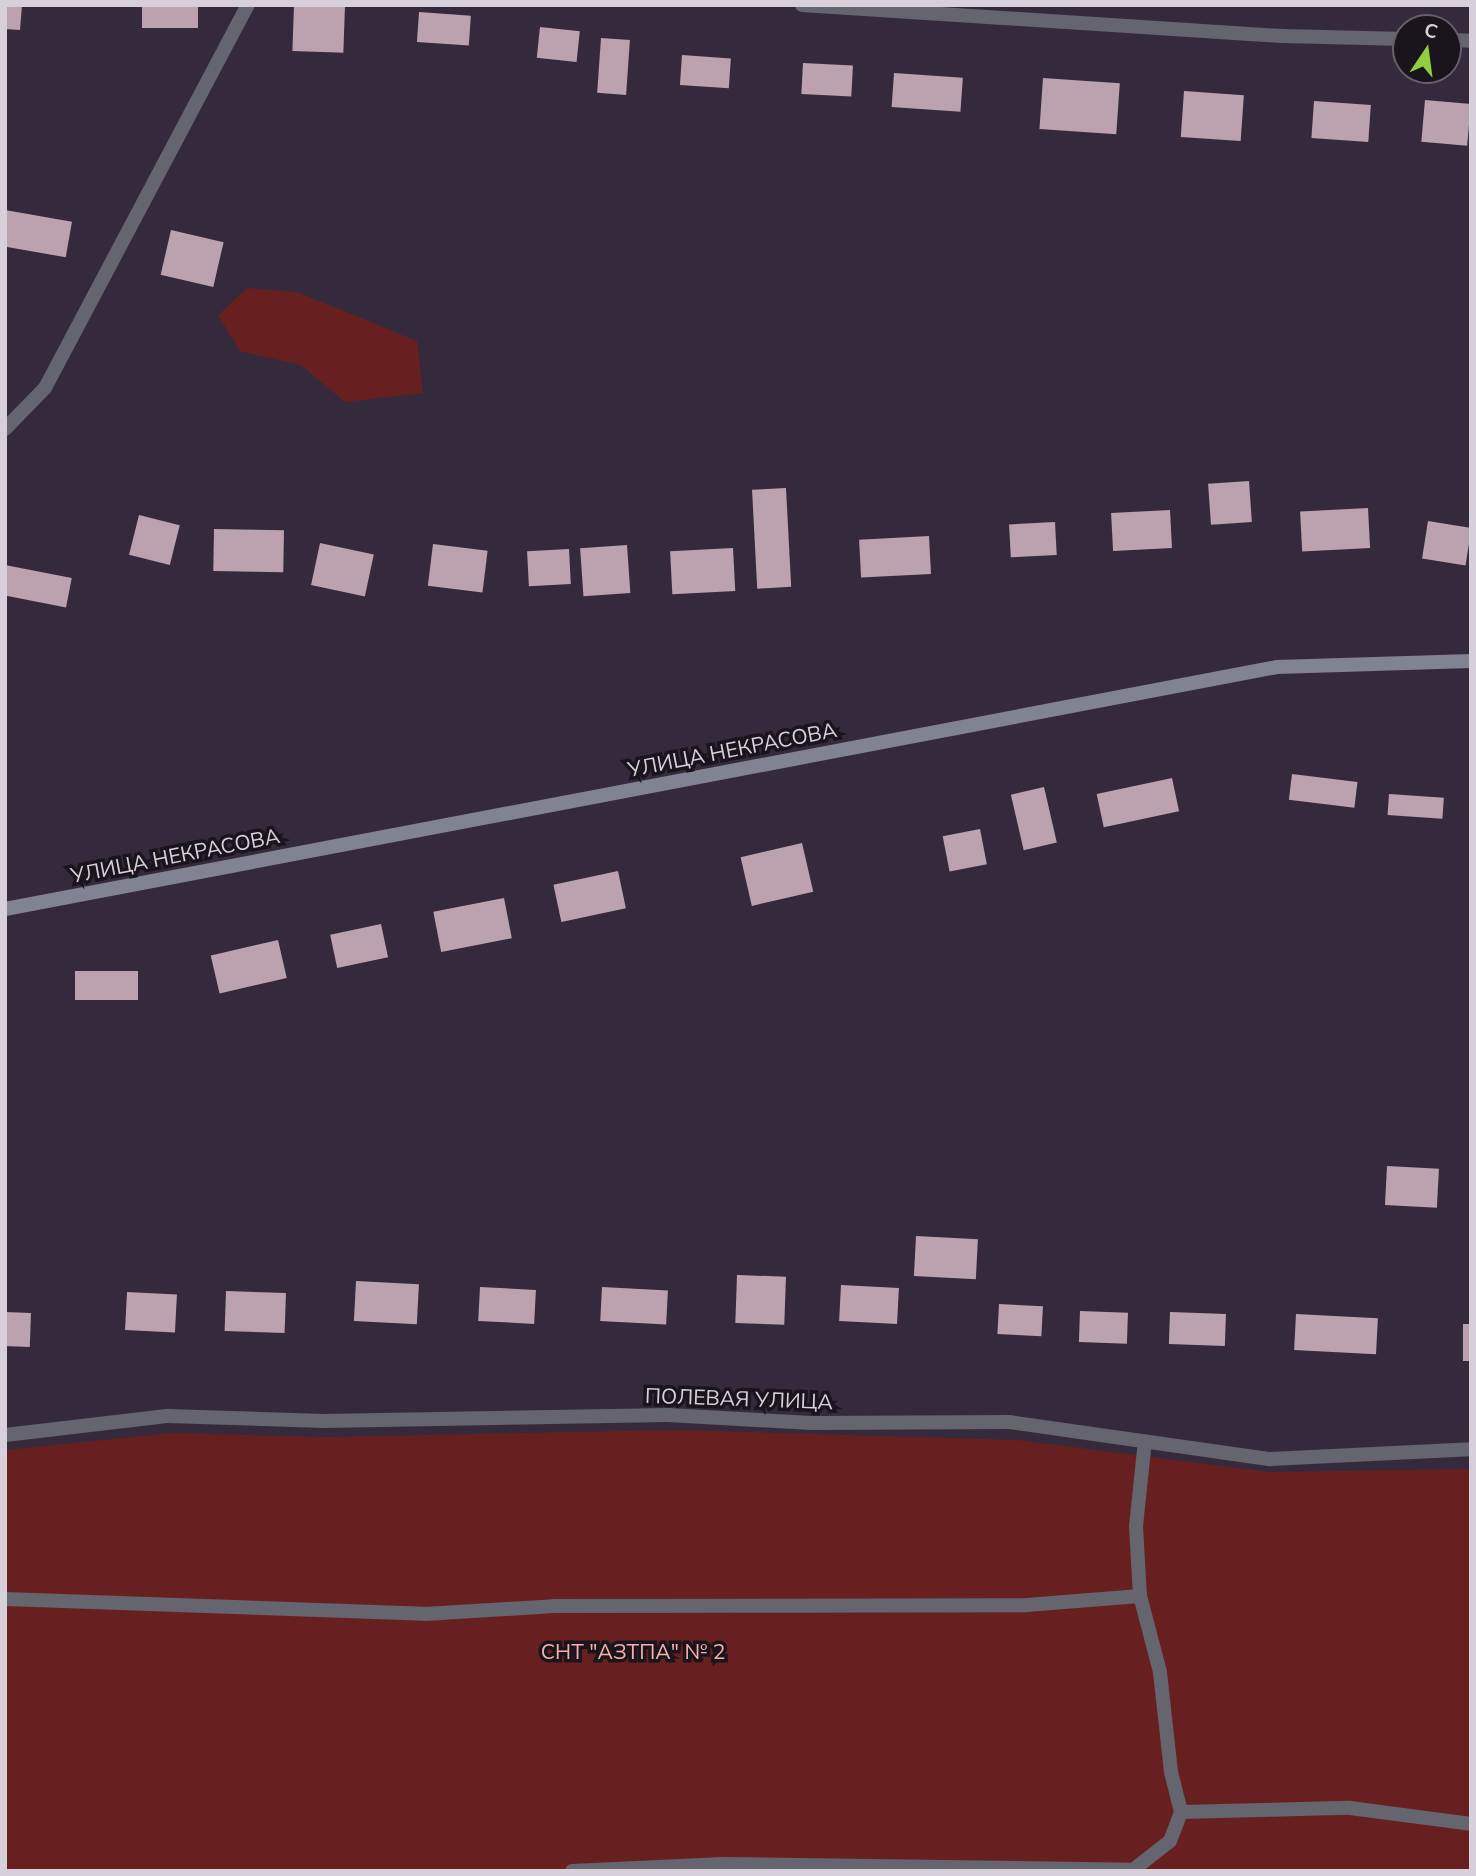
<!DOCTYPE html>
<meta charset="utf-8">
<style>
body{margin:0}
#map{position:relative;width:1476px;height:1876px;overflow:hidden;background:#352a3b;font-family:Mulish,sans-serif}
div>[style]{position:absolute}
.green>*{inset:0;background:#67201f}
.building>*{inset:0;background:#bca2ae;transform-origin:0 0}
.service>*{height:14px;margin:-7px;padding:0 7px;transform-origin:7px;border-radius:7px;background:#64656f}
.minor>*{height:14px;margin:-7px;padding:0 7px;transform-origin:7px;border-radius:7px;background:#64656f}
.secondary>*{height:14px;margin:-7px;padding:0 7px;transform-origin:7px;border-radius:7px;background:#818392}
span{translate:-50% -50%;white-space:nowrap;text-align:center;line-height:1.15;-webkit-text-stroke:7px #1a151d;paint-order:stroke}
.street-label{font-size:21px;color:#d7d0db}
.park-label{font-size:21px;color:#f7afa9}
.frame{position:absolute;inset:0;border:7px solid #d7d0db;pointer-events:none}
.north{position:absolute;left:1392px;top:14px;width:70px;height:70px;box-sizing:border-box;background:#1a151d;border:2px solid #666069;border-radius:50%;rotate:13deg;font-size:19px;font-weight:700;line-height:28px;text-align:center;color:#d7d0db}
.north::after{content:'';display:block;margin:auto;width:24px;height:32px;background:#92cd3f;clip-path:polygon(50% 0,100% 100%,50% 72%,0 100%)}
</style>
<div id="map">
<div class="green">
<div style="clip-path:polygon(247px 288px,297px 292px,417px 341px,423px 393px,345px 402px,301px 365px,240px 351px,218px 315px)"></div>
<div style="clip-path:polygon(675px 1430px,1017px 1440px,1269px 1472px,1471px 1469px,1471px 1871px,5px 1871px,5px 1450px,172px 1433px,326px 1437px)"></div>
</div>
<div class="building">
<div style="clip-path:polygon(5px 5px,22px 5px,20px 30px,5px 29px)"></div>
<div style="left:142px;top:5px;width:56px;height:23px"></div>
<div style="left:294px;top:5px;width:51px;height:46px;rotate:2deg"></div>
<div style="left:419px;top:12px;width:52px;height:30px;rotate:4deg"></div>
<div style="left:540px;top:27px;width:40px;height:31px;rotate:6deg"></div>
<div style="left:601px;top:38px;width:29px;height:55px;rotate:4deg"></div>
<div style="left:682px;top:55px;width:49px;height:30px;rotate:4deg"></div>
<div style="left:803px;top:63px;width:50px;height:31px;rotate:3deg"></div>
<div style="left:894px;top:73px;width:69px;height:34px;rotate:4deg"></div>
<div style="left:1043px;top:78px;width:77px;height:51px;rotate:4deg"></div>
<div style="left:1184px;top:91px;width:60px;height:46px;rotate:4deg"></div>
<div style="left:1425px;top:100px;width:46px;height:42px;rotate:5deg"></div>
<div style="left:1314px;top:101px;width:57px;height:37px;rotate:4deg"></div>
<div style="left:5px;top:210px;width:68px;height:36px;rotate:10deg"></div>
<div style="left:171px;top:230px;width:54px;height:46px;rotate:13deg"></div>
<div style="left:1249px;top:481px;width:41px;height:41px;rotate:86deg"></div>
<div style="left:786px;top:488px;width:99px;height:34px;rotate:87deg"></div>
<div style="left:1368px;top:508px;width:40px;height:68px;rotate:87deg"></div>
<div style="left:1170px;top:510px;width:38px;height:59px;rotate:87deg"></div>
<div style="left:139px;top:515px;width:42px;height:41px;rotate:14deg"></div>
<div style="left:1428px;top:521px;width:44px;height:38px;rotate:9deg"></div>
<div style="left:1055px;top:522px;width:33px;height:46px;rotate:87deg"></div>
<div style="left:214px;top:529px;width:70px;height:42px;rotate:1deg"></div>
<div style="left:929px;top:536px;width:38px;height:70px;rotate:87deg"></div>
<div style="left:320px;top:543px;width:55px;height:43px;rotate:12deg"></div>
<div style="left:433px;top:544px;width:55px;height:42px;rotate:7deg"></div>
<div style="left:627px;top:545px;width:48px;height:47px;rotate:86deg"></div>
<div style="left:733px;top:548px;width:43px;height:63px;rotate:87deg"></div>
<div style="left:569px;top:549px;width:35px;height:42px;rotate:87deg"></div>
<div style="left:5px;top:565px;width:68px;height:30px;rotate:11deg"></div>
<div style="left:1292px;top:774px;width:66px;height:26px;rotate:7deg"></div>
<div style="left:1172px;top:778px;width:34px;height:77px;rotate:78deg"></div>
<div style="left:1044px;top:787px;width:57px;height:34px;rotate:77deg"></div>
<div style="left:1389px;top:794px;width:55px;height:21px;rotate:4deg"></div>
<div style="left:980px;top:829px;width:36px;height:38px;rotate:79deg"></div>
<div style="left:802px;top:843px;width:50px;height:63px;rotate:77deg"></div>
<div style="left:618px;top:871px;width:38px;height:66px;rotate:78deg"></div>
<div style="left:504px;top:898px;width:41px;height:72px;rotate:79deg"></div>
<div style="left:381px;top:924px;width:34px;height:52px;rotate:78deg"></div>
<div style="left:278px;top:940px;width:39px;height:69px;rotate:77deg"></div>
<div style="left:75px;top:971px;width:63px;height:29px"></div>
<div style="left:1387px;top:1166px;width:52px;height:39px;rotate:3deg"></div>
<div style="left:916px;top:1236px;width:62px;height:40px;rotate:3deg"></div>
<div style="left:737px;top:1275px;width:49px;height:48px;rotate:2deg"></div>
<div style="left:356px;top:1281px;width:63px;height:40px;rotate:3deg"></div>
<div style="left:841px;top:1285px;width:58px;height:36px;rotate:3deg"></div>
<div style="left:480px;top:1287px;width:56px;height:34px;rotate:3deg"></div>
<div style="left:602px;top:1287px;width:66px;height:34px;rotate:3deg"></div>
<div style="left:226px;top:1291px;width:60px;height:40px;rotate:2deg"></div>
<div style="left:127px;top:1292px;width:50px;height:38px;rotate:3deg"></div>
<div style="left:999px;top:1304px;width:44px;height:30px;rotate:3deg"></div>
<div style="left:1080px;top:1311px;width:48px;height:31px;rotate:2deg"></div>
<div style="left:5px;top:1312px;width:26px;height:34px;rotate:2deg"></div>
<div style="left:1170px;top:1312px;width:56px;height:32px;rotate:2deg"></div>
<div style="left:1296px;top:1314px;width:82px;height:36px;rotate:3deg"></div>
<div style="left:1463px;top:1324px;width:8px;height:37px"></div>
</div>
<div class="service">
<div style="left:5px;top:1599px;width:420px;rotate:2deg"></div>
<div style="left:425px;top:1614px;width:129px;rotate:-3.5deg"></div>
<div style="left:554px;top:1606px;width:473px;rotate:-0.1deg"></div>
<div style="left:1027px;top:1605px;width:113px;rotate:-4.6deg"></div>
<div style="left:572px;top:1871px;width:151px;rotate:-2.7deg"></div>
<div style="left:723px;top:1864px;width:410px;rotate:0.8deg"></div>
<div style="left:1133px;top:1870px;width:47px;rotate:-38.1deg"></div>
<div style="left:1170px;top:1841px;width:31px;rotate:-69deg"></div>
<div style="left:1181px;top:1812px;width:41px;rotate:-104deg"></div>
<div style="left:1171px;top:1772px;width:101px;rotate:-96.3deg"></div>
<div style="left:1160px;top:1672px;width:79px;rotate:-104.7deg"></div>
<div style="left:1140px;top:1596px;width:70px;rotate:-93.3deg"></div>
<div style="left:1136px;top:1526px;width:85px;rotate:-84deg"></div>
</div>
<div class="minor">
<div style="left:802px;top:5px;width:482px;rotate:3.7deg"></div>
<div style="left:1283px;top:36px;width:123px;rotate:1.4deg"></div>
<div style="left:1448px;top:40px;width:23px;rotate:2deg"></div>
<div style="left:5px;top:429px;width:57px;rotate:-45.7deg"></div>
<div style="left:45px;top:388px;width:433px;rotate:-62.1deg"></div>
<div style="left:5px;top:1435px;width:163px;rotate:-6.7deg"></div>
<div style="left:167px;top:1416px;width:157px;rotate:1.8deg"></div>
<div style="left:324px;top:1421px;width:344px;rotate:-1deg"></div>
<div style="left:668px;top:1415px;width:144px;rotate:3.2deg"></div>
<div style="left:812px;top:1423px;width:197px;rotate:-0.3deg"></div>
<div style="left:1009px;top:1422px;width:264px;rotate:8.1deg"></div>
<div style="left:1270px;top:1459px;width:201px;rotate:-2.8deg"></div>
<div style="left:1181px;top:1812px;width:169px;rotate:-1.4deg"></div>
<div style="left:1350px;top:1808px;width:122px;rotate:7.5deg"></div>
</div>
<div class="secondary">
<div style="left:5px;top:909px;width:1295px;rotate:-10.77deg"></div>
<div style="left:1277px;top:667px;width:194px;rotate:-1.8deg"></div>
</div>
<div class="street-label">
<span style="left:732px;top:749px;rotate:-11deg">УЛИЦА НЕКРАСОВА</span>
<span style="left:175px;top:855px;rotate:-11deg">УЛИЦА НЕКРАСОВА</span>
<span style="left:739px;top:1398px;rotate:2deg">ПОЛЕВАЯ УЛИЦА</span>
</div>
<div class="park-label">
<span style="left:633px;top:1651px">СНТ "АЗТПА" № 2</span>
</div>
<div class="frame"></div>
<div class="north">С</div>
</div>
